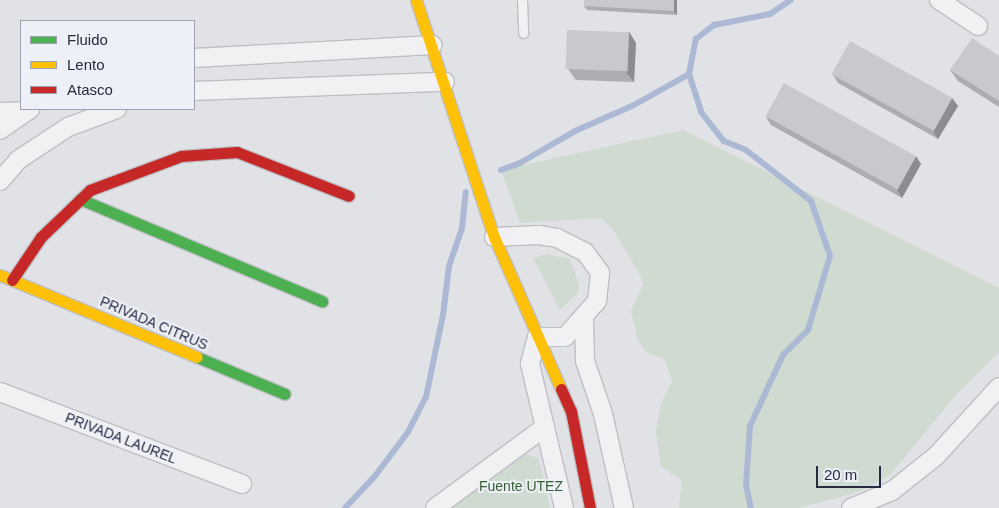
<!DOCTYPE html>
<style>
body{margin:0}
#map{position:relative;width:999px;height:508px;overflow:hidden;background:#e1e2e6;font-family:Helvetica,sans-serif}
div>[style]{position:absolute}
.green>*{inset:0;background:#cfdad1}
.stream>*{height:6px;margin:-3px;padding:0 3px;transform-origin:3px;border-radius:3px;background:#acb9d4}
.roads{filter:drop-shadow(1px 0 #bebfc4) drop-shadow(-1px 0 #bebfc4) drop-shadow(0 1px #bebfc4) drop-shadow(0 -1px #bebfc4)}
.lane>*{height:9px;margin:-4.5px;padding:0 4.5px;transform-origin:4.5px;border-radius:4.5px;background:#f1f1f3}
.street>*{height:18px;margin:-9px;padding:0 9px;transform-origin:9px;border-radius:9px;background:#f1f1f3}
.fast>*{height:11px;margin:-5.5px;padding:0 5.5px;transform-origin:5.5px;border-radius:5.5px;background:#4caf50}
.slow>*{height:11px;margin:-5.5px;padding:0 5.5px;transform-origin:5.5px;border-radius:5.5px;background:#ffc107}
.jam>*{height:11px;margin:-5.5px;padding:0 5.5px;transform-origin:5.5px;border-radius:5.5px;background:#c62828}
.wall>*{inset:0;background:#acadb1}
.shaded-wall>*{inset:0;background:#8c8d90}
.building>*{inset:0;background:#c8c9ce;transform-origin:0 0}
span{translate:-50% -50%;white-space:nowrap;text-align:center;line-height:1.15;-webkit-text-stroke:4px #eef0f7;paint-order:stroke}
.street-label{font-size:14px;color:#262b42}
.park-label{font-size:14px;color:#335e32}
.legend{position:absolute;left:20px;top:20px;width:175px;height:90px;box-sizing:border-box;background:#eef0f7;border:1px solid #9ea1af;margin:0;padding:6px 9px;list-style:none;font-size:15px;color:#262b42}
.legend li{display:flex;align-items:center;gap:10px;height:25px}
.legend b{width:25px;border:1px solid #9ea1af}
.scale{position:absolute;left:816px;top:466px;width:65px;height:22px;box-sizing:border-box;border:2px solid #262b42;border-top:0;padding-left:6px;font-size:15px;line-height:18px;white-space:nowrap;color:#262b42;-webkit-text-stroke:4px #eef0f7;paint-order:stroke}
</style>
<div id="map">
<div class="green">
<div style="clip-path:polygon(683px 130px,999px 288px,999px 352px,955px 396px,890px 475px,861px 491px,799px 508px,679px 508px,682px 481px,661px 466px,656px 432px,660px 406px,672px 381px,665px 360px,646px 352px,638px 341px,631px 311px,643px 284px,641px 276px,613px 230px,601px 218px,520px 223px,501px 170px)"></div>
<div style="clip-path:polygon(547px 254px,570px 259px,579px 284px,578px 293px,560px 310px,533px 258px)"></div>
<div style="clip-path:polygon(526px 454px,539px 458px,550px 508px,452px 508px)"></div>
</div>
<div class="stream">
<div style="left:689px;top:74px;width:40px;rotate:72deg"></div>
<div style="left:701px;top:112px;width:37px;rotate:52deg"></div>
<div style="left:724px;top:141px;width:24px;rotate:22deg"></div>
<div style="left:746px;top:150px;width:83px;rotate:38.1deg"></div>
<div style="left:811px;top:201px;width:58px;rotate:70.9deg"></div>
<div style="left:830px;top:256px;width:77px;rotate:106.6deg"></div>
<div style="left:808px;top:330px;width:35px;rotate:135deg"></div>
<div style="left:783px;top:355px;width:78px;rotate:114.9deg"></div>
<div style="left:750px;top:426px;width:59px;rotate:93.9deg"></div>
<div style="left:746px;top:485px;width:24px;rotate:78deg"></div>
<div style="left:501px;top:170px;width:20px;rotate:-20deg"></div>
<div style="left:520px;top:163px;width:64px;rotate:-30.2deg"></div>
<div style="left:575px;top:131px;width:64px;rotate:-23.8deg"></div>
<div style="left:634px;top:105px;width:63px;rotate:-29.4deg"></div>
<div style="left:689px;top:74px;width:36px;rotate:-79deg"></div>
<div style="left:696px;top:39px;width:23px;rotate:-38deg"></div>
<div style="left:714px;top:25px;width:57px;rotate:-11.1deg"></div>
<div style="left:770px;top:14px;width:25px;rotate:-34deg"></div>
<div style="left:345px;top:508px;width:44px;rotate:-46.8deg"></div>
<div style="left:375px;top:476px;width:55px;rotate:-53.1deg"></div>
<div style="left:408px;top:432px;width:39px;rotate:-63deg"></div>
<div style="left:426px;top:397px;width:84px;rotate:-78.3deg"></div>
<div style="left:443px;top:315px;width:49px;rotate:-83deg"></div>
<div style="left:449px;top:266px;width:40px;rotate:-71.1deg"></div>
<div style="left:462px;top:228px;width:36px;rotate:-84deg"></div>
</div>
<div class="roads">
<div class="lane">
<div style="left:522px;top:0;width:33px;rotate:88deg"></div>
</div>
<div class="street">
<div style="left:939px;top:0;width:47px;rotate:33.7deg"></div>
<div style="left:194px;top:58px;width:239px;rotate:-3.1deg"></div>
<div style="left:194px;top:91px;width:251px;rotate:-2.1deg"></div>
<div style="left:0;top:112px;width:25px;rotate:-2deg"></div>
<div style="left:0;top:130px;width:37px;rotate:-35deg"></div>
<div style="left:0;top:181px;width:28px;rotate:-49deg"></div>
<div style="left:18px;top:160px;width:60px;rotate:-33.4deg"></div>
<div style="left:68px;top:127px;width:52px;rotate:-20.2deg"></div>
<div style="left:494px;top:237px;width:45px;rotate:-2.5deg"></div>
<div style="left:539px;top:235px;width:18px;rotate:9deg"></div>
<div style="left:557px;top:238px;width:31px;rotate:27deg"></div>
<div style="left:585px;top:252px;width:26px;rotate:54deg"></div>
<div style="left:600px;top:273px;width:28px;rotate:96deg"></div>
<div style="left:597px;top:301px;width:48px;rotate:131.6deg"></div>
<div style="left:565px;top:337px;width:28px;rotate:180deg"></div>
<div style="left:537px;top:337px;width:28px;rotate:105deg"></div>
<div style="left:530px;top:364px;width:148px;rotate:76.7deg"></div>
<div style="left:584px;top:317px;width:44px;rotate:88.7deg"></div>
<div style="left:585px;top:361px;width:56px;rotate:71.2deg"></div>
<div style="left:603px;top:414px;width:96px;rotate:77.4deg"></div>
<div style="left:0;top:392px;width:259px;rotate:20.8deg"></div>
<div style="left:435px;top:508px;width:137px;rotate:-36.4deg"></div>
<div style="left:851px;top:508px;width:44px;rotate:-22.5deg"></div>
<div style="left:892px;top:491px;width:56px;rotate:-38.5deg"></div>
<div style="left:936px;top:456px;width:93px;rotate:-47.6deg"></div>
</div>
<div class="fast">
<div style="left:80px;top:199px;width:263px;rotate:22.9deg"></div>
<div style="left:197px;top:357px;width:95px;rotate:22.8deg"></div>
</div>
<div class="slow">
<div style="left:416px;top:0;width:250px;rotate:71.8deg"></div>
<div style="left:494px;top:237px;width:166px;rotate:66.2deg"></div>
<div style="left:0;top:275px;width:213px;rotate:22.6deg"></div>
</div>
<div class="jam">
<div style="left:12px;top:280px;width:52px;rotate:-56deg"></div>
<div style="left:41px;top:237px;width:68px;rotate:-43.8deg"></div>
<div style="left:90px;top:190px;width:97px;rotate:-20.5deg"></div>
<div style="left:181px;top:156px;width:56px;rotate:-4.1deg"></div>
<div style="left:237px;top:152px;width:120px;rotate:21.4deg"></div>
<div style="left:561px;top:389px;width:24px;rotate:66deg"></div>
<div style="left:571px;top:411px;width:99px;rotate:78.9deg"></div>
</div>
</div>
<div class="wall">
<div style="clip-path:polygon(584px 0,677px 0,677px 15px,587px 10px,584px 6px)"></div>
<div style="clip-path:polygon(629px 32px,636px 43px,634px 82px,576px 80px,568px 69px)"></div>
<div style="clip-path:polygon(999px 56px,999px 107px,958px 81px,950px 70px)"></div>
<div style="clip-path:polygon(833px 75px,952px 98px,958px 106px,938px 139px,838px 83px)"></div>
<div style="clip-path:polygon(766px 117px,921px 164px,902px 198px,771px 125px)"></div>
</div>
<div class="shaded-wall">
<div style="clip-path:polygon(674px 0,677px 0,677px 15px,674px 11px)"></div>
<div style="clip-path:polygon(629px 32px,636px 43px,634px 82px,626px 72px)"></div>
<div style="clip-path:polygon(952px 98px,958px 106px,938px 139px,933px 131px)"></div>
<div style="clip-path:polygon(916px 156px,921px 164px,902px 198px,897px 190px)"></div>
</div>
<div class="building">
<div style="clip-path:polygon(584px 0,674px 0,674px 11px,584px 6px)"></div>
<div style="left:567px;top:30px;width:62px;height:39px;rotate:2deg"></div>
<div style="clip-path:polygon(972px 38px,999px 56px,999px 101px,950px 70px)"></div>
<div style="left:850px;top:41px;width:117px;height:38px;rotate:29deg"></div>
<div style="left:784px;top:83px;width:151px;height:38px;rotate:29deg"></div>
</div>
<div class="street-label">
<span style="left:154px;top:323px;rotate:23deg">PRIVADA CITRUS</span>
<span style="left:121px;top:438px;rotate:21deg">PRIVADA LAUREL</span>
</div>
<div class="park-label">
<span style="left:521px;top:486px">Fuente UTEZ</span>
</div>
<ul class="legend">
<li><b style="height:6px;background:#4caf50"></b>Fluido</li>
<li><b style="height:6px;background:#ffc107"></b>Lento</li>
<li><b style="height:6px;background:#c62828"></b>Atasco</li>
</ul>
<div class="scale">20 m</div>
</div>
